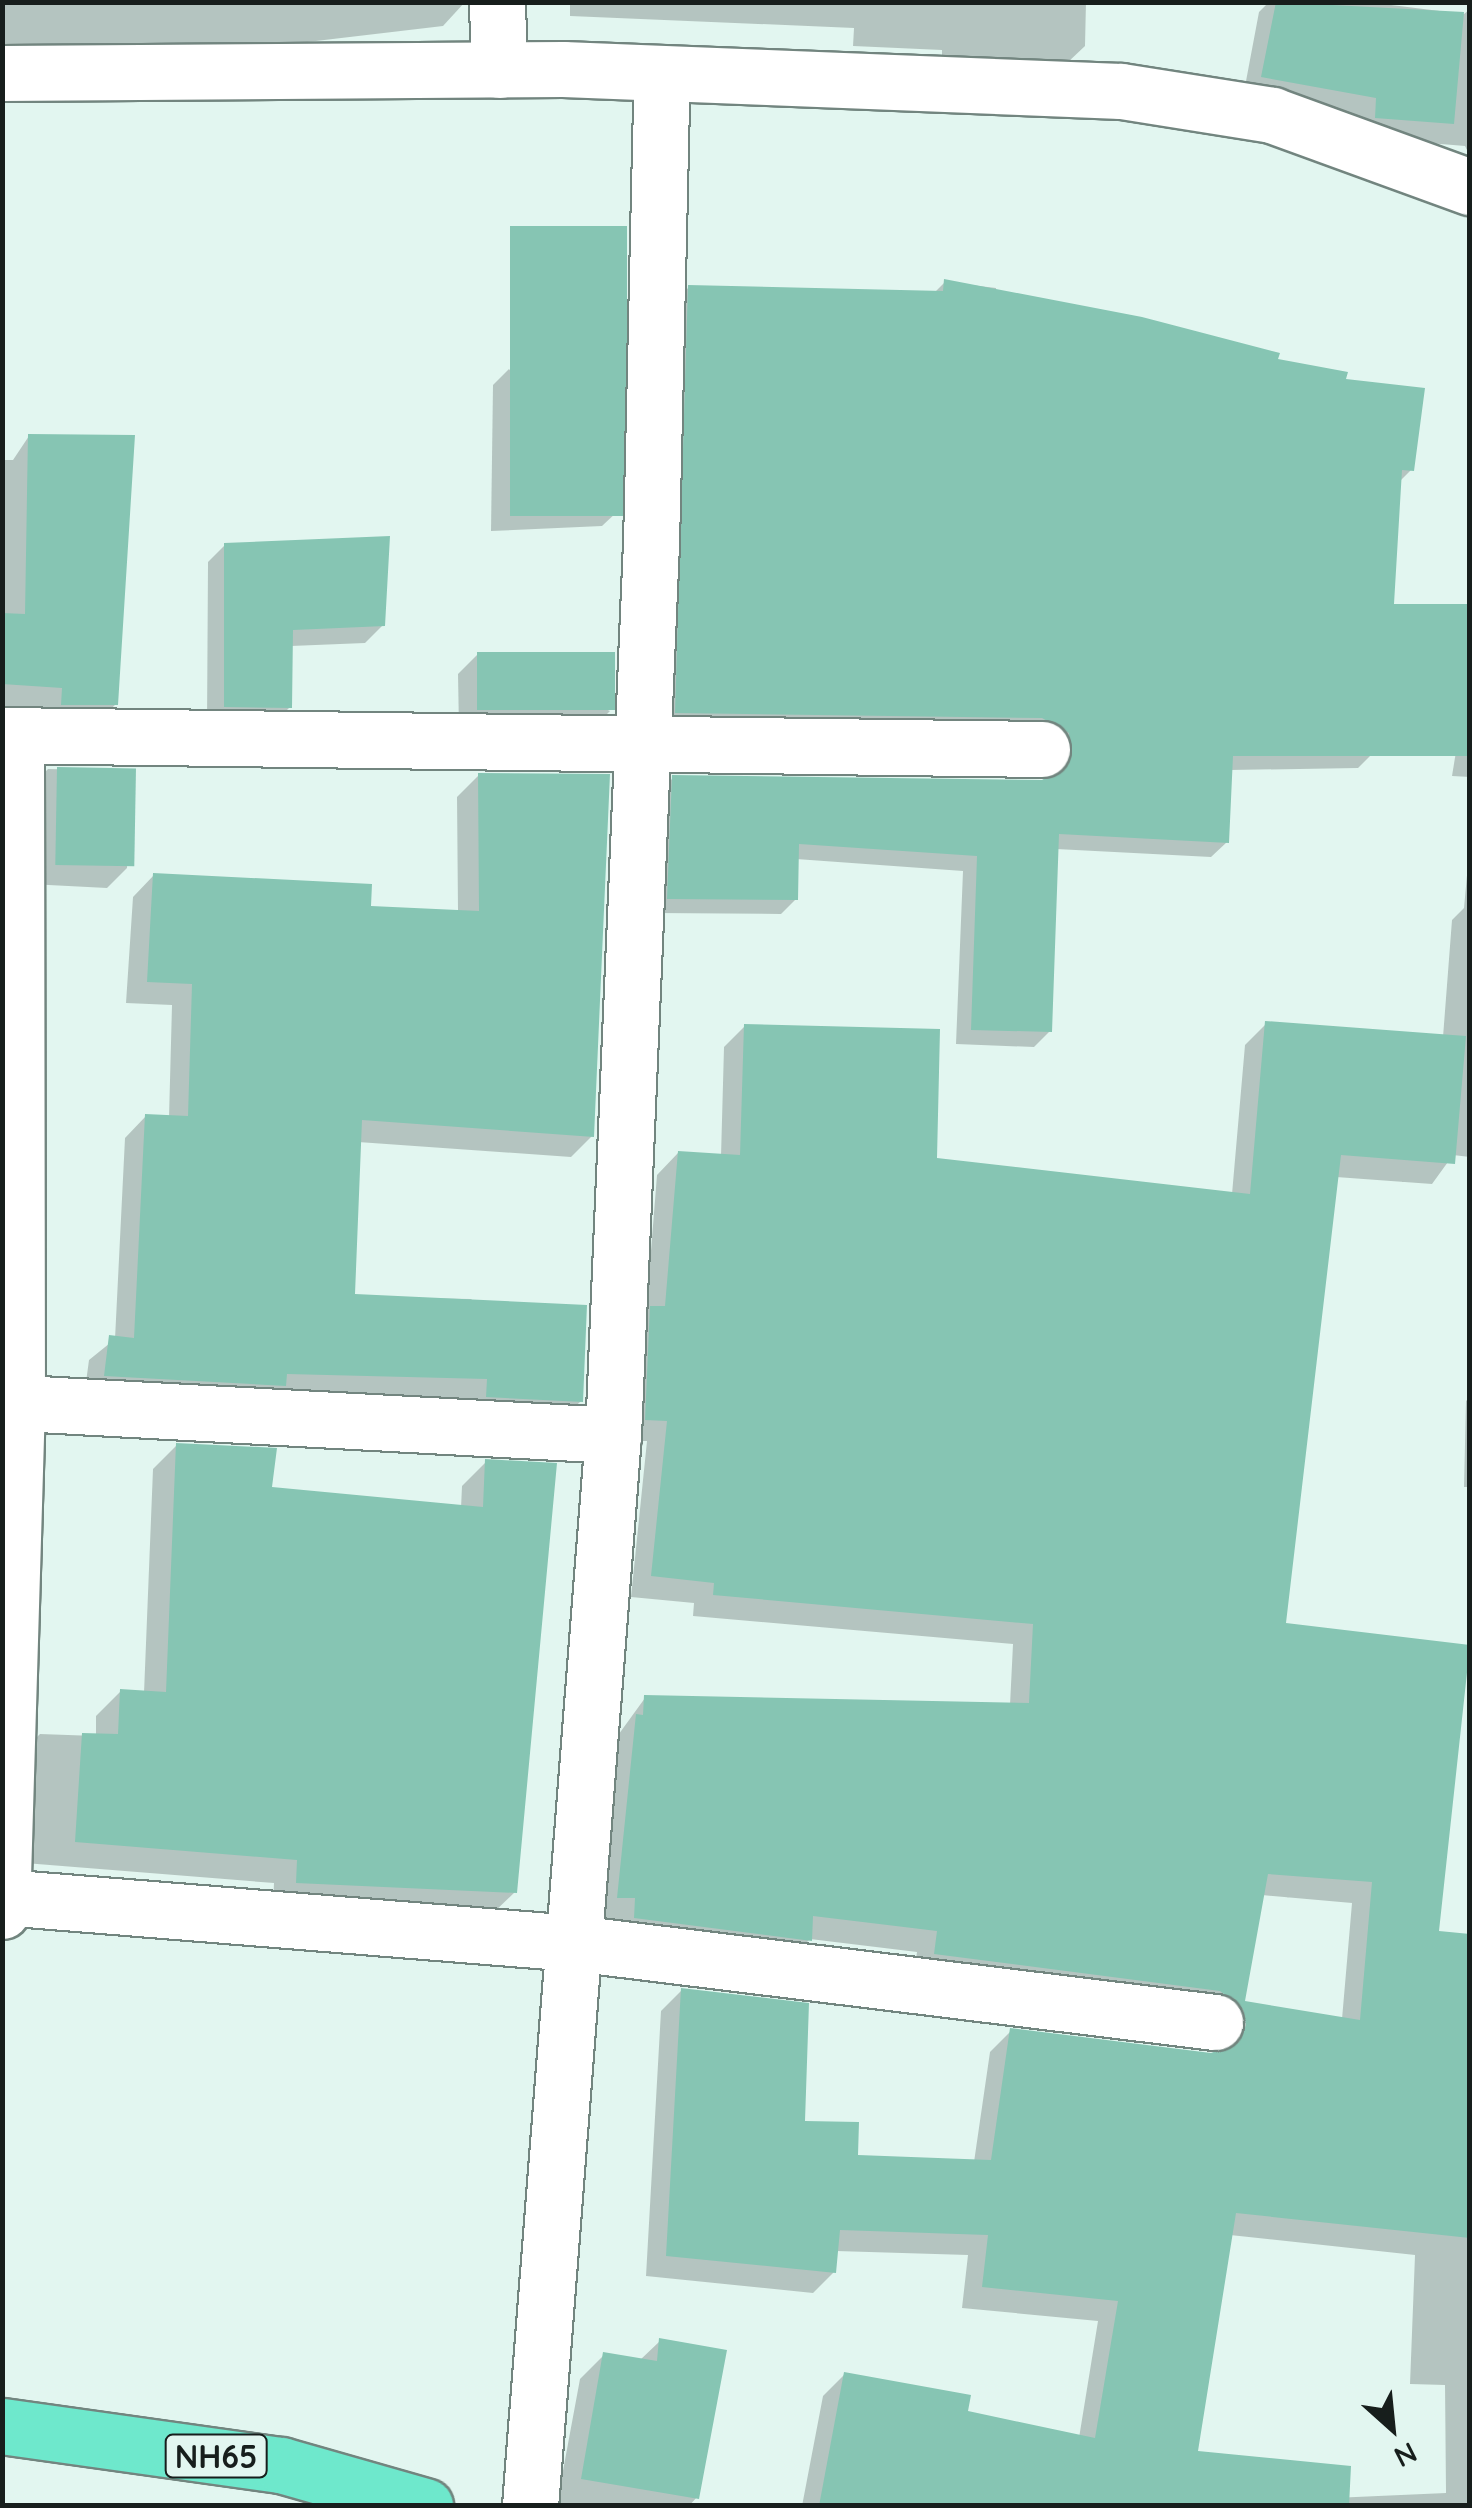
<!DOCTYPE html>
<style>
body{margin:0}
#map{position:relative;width:1472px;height:2508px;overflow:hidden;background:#e2f6f0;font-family:Quicksand,sans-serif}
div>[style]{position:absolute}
.shadow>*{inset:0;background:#0003}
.building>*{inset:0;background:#86c5b3;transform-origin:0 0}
.roads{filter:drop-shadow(2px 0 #72857f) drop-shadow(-2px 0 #72857f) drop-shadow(0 2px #72857f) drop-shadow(0 -2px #72857f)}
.minor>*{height:55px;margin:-27.5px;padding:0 27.5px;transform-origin:27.5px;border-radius:27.5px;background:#fff}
.trunk>*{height:55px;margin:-27.5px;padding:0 27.5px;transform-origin:27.5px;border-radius:27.5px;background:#6ee8cc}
span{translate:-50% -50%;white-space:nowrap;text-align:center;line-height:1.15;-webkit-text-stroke:8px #e2f6f0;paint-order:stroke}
.shield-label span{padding:2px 8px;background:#e2f6f0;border:2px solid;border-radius:8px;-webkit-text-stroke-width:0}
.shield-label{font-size:32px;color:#171e1c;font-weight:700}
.frame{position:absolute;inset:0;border:5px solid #171e1c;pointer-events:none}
.north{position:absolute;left:1342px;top:2378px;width:100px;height:100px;-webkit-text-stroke:8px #e2f6f0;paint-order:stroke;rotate:153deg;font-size:28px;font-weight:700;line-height:40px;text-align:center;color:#171e1c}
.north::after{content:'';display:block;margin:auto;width:35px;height:45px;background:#171e1c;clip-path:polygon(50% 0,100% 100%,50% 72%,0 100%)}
</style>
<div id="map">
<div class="shadow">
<div style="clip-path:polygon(2px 2px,465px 2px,443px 26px,282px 45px,2px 50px)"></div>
<div style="clip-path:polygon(570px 2px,1086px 2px,1085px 46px,1066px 64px,942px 62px,942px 50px,853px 46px,854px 28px,570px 16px)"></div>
<div style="clip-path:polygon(1269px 2px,1367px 2px,1464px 14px,1470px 9px,1470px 156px,1465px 146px,1356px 137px,1358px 117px,1243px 97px,1259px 12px)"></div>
<div style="clip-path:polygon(945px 282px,996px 288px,996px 294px,1343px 381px,1411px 470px,1398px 483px,1373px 753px,1358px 768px,1230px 770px,1227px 842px,1211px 857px,1056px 849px,1050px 1031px,1034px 1047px,956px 1044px,963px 871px,796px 859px,796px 899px,781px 914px,653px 913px,658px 793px,673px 778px,1042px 783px,1056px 775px,1059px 765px,661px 727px,674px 303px,689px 287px,934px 293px)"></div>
<div style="clip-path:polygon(509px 369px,618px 511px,602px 526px,491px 531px,493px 385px)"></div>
<div style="clip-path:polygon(29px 436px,116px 704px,99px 720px,2px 719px,2px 460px,13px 460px)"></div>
<div style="clip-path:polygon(225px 545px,383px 625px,365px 643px,291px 646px,290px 707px,273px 724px,207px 723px,208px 562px)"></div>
<div style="clip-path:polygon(478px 654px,610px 711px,590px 731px,459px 729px,458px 674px)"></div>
<div style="clip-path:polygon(1470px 666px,1470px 777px,1452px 776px)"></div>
<div style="clip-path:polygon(48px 769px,133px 771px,127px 868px,107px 888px,29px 884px,29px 789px)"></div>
<div style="clip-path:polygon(479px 775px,592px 1136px,571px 1157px,358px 1142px,353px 1297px,471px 1299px,581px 1401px,559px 1422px,84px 1397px,89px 1360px,115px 1339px,125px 1138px,146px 1116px,169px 1118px,172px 1005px,126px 1003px,133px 897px,154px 875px,368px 908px,458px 912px,457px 797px)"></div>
<div style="clip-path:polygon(evenodd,1470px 842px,1470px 1157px,1453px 1155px,1432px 1184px,1336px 1177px,1284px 1626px,1436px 1934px,1470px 1936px,1470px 2506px,802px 2506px,823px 2396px,844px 2375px,965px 2413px,1079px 2438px,1098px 2321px,962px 2308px,968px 2255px,836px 2251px,834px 2272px,813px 2293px,646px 2276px,661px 2011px,682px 1990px,802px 2124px,855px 2158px,974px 2162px,990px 2052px,1011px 2031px,1212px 2056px,1226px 2048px,1223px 2030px,914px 1974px,917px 1952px,810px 1939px,788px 1961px,614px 1939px,615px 1919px,597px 1918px,616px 1738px,645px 1698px,1010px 1705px,1013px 1644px,693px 1616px,694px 1603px,631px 1597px,647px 1441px,625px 1441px,630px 1330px,646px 1314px,657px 1175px,678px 1153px,721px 1156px,724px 1047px,745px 1026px,934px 1160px,1232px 1194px,1245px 1045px,1266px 1024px,1443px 1037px,1452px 920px,1464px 908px,1470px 842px,1262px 1895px,1352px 1903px,1342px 2019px,1242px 2003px,1262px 1895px,1470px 842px,1230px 2235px,1415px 2255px,1410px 2384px,1445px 2385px,1446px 2493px,1333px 2498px,1195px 2453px,1230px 2235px)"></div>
<div style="clip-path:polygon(1470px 1397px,1470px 1487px,1464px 1487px,1466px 1401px)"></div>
<div style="clip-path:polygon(177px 1445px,269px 1490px,461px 1508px,462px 1486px,486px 1462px,515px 1892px,490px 1916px,273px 1906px,274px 1883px,12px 1862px,16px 1758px,40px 1734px,96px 1736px,96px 1716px,120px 1692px,144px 1693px,153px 1469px)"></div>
<div style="clip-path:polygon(660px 2341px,697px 2497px,689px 2506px,557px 2503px,580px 2379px,604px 2355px,639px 2361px)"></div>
</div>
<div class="building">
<div style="clip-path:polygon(1276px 2px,1464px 12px,1454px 124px,1375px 118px,1376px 98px,1261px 77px)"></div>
<div style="left:510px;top:226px;width:117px;height:290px"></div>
<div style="clip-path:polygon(944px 279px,1142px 317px,1280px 353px,1278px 359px,1348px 372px,1346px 379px,1425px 388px,1414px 471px,1402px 470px,1394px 604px,1470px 604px,1470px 756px,1233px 756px,1229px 843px,1059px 834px,1052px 1032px,971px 1030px,977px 856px,799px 844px,798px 900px,667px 899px,672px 775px,1042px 780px,1069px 764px,1069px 733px,1042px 718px,675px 713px,688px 285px,943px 291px)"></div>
<div style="clip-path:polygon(28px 434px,135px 435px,118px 705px,61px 705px,62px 688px,2px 684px,2px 613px,25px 614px)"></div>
<div style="clip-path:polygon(390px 536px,385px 626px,293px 630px,292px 708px,224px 707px,224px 543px)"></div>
<div style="left:477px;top:652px;width:138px;height:58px"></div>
<div style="left:57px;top:767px;width:79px;height:98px;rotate:1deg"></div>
<div style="clip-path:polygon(478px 773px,610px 774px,594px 1137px,362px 1120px,355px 1294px,587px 1305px,583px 1402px,486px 1397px,487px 1379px,287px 1374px,286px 1386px,104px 1376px,109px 1335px,134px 1338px,145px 1114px,188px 1116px,192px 984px,147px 982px,153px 873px,372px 884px,371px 906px,479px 911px)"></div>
<div style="clip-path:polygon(evenodd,1265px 1021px,1466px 1036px,1455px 1164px,1341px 1155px,1286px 1623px,1470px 1645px,1439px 1931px,1470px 1934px,1470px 2238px,1236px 2213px,1198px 2451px,1351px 2466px,1349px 2506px,819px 2506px,844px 2372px,971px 2395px,968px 2411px,1095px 2438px,1118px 2301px,982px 2287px,988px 2235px,840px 2230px,836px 2273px,666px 2256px,681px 1988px,809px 2003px,805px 2121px,859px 2122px,858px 2155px,991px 2160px,1010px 2028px,1211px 2053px,1239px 2042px,1246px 2025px,1243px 2009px,1220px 1991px,934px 1954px,937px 1931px,813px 1916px,812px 1941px,634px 1918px,635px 1898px,617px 1898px,636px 1714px,643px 1715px,644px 1695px,1029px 1703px,1033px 1624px,713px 1595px,714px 1583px,651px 1576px,667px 1421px,645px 1420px,650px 1306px,665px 1306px,678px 1151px,740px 1155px,744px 1024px,940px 1029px,937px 1158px,1250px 1194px,1265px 1021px,1268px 1874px,1372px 1882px,1360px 2020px,1245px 2001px,1268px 1874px)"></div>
<div style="clip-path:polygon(176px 1443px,277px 1448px,272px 1487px,483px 1507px,485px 1459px,557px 1463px,517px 1893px,296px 1883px,297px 1860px,75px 1842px,82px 1733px,118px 1734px,120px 1689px,166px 1692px)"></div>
<div style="clip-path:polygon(659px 2338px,727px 2350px,699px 2499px,581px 2479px,603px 2352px,657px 2361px)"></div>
</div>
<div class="roads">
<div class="minor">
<div style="left:497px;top:2px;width:68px;rotate:88.3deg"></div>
<div style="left:2px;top:73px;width:561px;rotate:-0.41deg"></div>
<div style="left:563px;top:69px;width:558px;rotate:2.26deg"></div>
<div style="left:1121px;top:91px;width:153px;rotate:9deg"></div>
<div style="left:1272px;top:115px;width:211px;rotate:20deg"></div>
<div style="left:2px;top:735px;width:1040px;rotate:0.77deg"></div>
<div style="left:2px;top:1402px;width:612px;rotate:3.09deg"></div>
<div style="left:2px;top:1897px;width:574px;rotate:4.6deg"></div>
<div style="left:574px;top:1943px;width:646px;rotate:7.03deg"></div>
<div style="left:2px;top:1911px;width:509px;rotate:-88.31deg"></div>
<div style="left:17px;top:1402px;width:666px;rotate:-90.09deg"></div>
<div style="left:530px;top:2506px;width:1074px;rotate:-85.57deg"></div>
<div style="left:613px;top:1435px;width:892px;rotate:-87.56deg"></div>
<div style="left:651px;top:544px;width:468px;rotate:-88.7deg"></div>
</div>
<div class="trunk">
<div style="left:2px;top:2426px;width:282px;rotate:8deg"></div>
<div style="left:281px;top:2465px;width:150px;rotate:15.9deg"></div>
</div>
</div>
<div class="shield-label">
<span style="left:216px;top:2456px">NH65</span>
</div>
<div class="frame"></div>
<div class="north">N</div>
</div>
